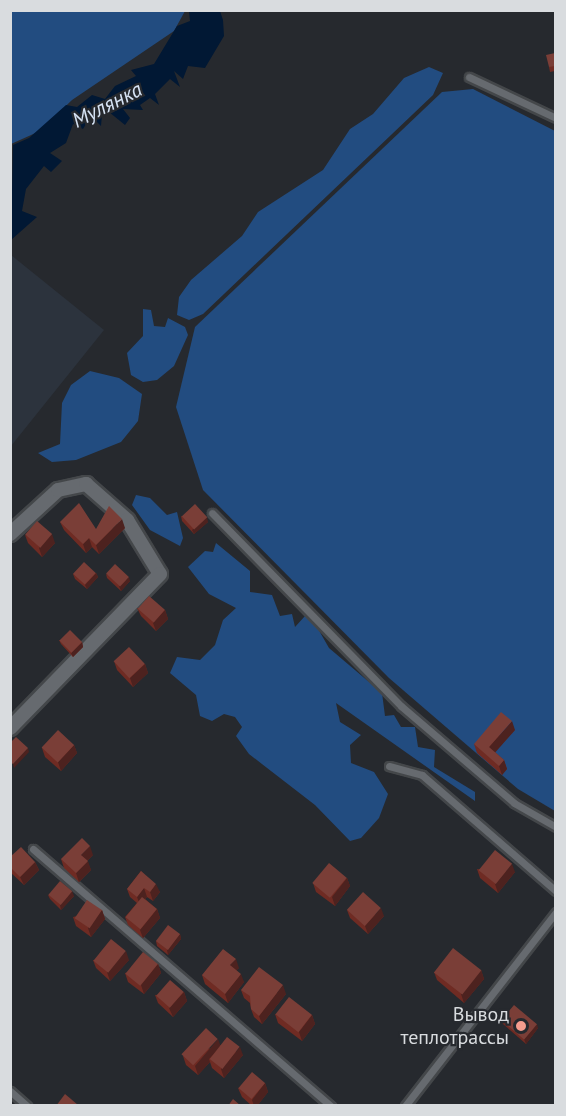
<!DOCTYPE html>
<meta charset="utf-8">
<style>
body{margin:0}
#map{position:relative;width:566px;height:1116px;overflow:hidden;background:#26292e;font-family:"PT Sans",sans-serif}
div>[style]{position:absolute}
.built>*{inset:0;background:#2c333d}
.green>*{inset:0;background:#224c80}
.water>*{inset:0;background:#011834}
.roads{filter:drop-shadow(2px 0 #44474a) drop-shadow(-2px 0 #44474a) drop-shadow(0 2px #44474a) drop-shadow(0 -2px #44474a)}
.lane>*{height:7px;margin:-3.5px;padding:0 3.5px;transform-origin:3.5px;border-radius:3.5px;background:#666a6f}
.street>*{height:14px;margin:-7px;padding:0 7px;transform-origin:7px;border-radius:7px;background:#666a6f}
.wall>*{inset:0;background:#6f2b23}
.shaded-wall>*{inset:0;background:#4d221f}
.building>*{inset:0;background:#7a3e37;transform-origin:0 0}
.dots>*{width:16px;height:16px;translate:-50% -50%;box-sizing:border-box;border:3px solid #26292e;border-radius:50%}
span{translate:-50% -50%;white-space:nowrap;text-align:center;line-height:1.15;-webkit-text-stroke:4.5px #26292e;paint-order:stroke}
.poi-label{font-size:20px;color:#d9dcdf}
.right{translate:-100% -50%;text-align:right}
.water-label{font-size:21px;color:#d7e4f5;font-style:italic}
.frame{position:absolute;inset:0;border:12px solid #d9dcdf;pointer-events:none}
</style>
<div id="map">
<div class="built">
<div style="clip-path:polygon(11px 255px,104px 330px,11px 446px)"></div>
</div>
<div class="green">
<div style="clip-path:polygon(11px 11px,185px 11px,174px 31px,72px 100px,40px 131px,11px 144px)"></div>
<div style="clip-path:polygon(429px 67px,443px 73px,433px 95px,203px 314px,189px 320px,177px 315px,179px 297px,191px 280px,242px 236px,258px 212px,323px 170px,350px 129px,373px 114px,404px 78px)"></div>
<div style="clip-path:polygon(473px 89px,555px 131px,555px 811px,518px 789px,389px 678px,203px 490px,176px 407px,195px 327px,442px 92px)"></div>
<div style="clip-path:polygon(143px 309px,151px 310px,154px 326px,165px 327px,168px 318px,185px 327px,188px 335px,174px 366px,157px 380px,143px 382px,131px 375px,127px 353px,143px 336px)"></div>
<div style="clip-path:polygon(90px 371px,119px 378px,142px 394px,138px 421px,121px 442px,76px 460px,52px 462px,38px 453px,60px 444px,62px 403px,71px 385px)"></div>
<div style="clip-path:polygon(136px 495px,150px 498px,167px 515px,177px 512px,183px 538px,180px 546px,150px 530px,132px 505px)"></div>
<div style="clip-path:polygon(216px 543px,250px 571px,250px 592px,272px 595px,280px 616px,292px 614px,295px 627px,305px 616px,317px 627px,329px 648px,382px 693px,385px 716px,394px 715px,401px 727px,415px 727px,418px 747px,435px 750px,434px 767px,475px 792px,475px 801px,336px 703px,340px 722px,361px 735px,350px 745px,351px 763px,374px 772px,388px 794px,379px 818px,361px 838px,350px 841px,315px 805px,249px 754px,236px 736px,242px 727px,235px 717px,224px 714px,212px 721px,200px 716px,196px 695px,170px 673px,177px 657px,200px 660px,215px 645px,223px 620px,236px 608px,209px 594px,188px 567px,205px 551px,213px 552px)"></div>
</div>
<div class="water">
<div style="clip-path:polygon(189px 11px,220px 11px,223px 20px,224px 36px,205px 68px,188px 66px,183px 79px,174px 71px,180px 87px,170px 79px,155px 94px,159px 105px,150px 98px,140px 105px,143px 110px,123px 109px,130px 118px,125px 125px,109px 112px,102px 114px,101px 126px,91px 116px,83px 129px,73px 124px,66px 143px,50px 153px,62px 161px,51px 172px,44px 166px,26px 189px,22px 211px,37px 217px,11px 240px,13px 145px,29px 138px,66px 105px,77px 107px,92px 95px,105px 99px,115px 86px,136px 76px,131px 70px,154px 64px,177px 26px,190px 21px)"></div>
</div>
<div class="roads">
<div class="lane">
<div style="left:469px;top:77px;width:96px;rotate:25.2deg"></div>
<div style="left:212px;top:513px;width:270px;rotate:45.6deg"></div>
<div style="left:401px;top:706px;width:149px;rotate:40.6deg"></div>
<div style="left:514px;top:803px;width:48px;rotate:29.7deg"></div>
<div style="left:389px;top:766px;width:34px;rotate:15deg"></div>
<div style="left:422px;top:775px;width:177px;rotate:40.9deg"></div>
<div style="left:33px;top:849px;width:394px;rotate:40.8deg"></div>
<div style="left:10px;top:1091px;width:23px;rotate:41deg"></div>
<div style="left:405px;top:1106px;width:246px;rotate:-52.1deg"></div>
</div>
<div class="street">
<div style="left:10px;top:534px;width:65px;rotate:-42.5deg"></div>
<div style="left:58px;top:490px;width:29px;rotate:-12deg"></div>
<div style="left:86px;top:484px;width:55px;rotate:41.3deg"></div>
<div style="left:127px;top:520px;width:63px;rotate:58.6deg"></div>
<div style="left:160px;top:574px;width:215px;rotate:134.2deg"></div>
</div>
</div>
<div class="wall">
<div style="clip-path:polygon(555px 53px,555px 71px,550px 72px,549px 67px)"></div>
<div style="clip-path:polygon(181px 516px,208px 522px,194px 534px,182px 521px)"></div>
<div style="clip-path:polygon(60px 522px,96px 529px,125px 528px,99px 554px,92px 547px,86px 553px,64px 530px)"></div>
<div style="clip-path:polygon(25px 535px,55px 543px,42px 557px,28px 543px)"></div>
<div style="clip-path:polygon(96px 573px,98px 577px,87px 589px,75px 579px,73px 574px)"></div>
<div style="clip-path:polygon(106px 574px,130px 581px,121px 591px,107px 578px)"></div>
<div style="clip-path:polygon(137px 608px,165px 610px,168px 619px,156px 631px,141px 616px)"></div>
<div style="clip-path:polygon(59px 640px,82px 642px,83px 647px,73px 657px,61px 644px)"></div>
<div style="clip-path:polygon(114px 661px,145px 664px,148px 673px,133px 687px,117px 670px)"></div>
<div style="clip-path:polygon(515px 730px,495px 752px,504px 760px,507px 769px,502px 775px,477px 753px,474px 744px)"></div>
<div style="clip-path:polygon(74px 745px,77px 753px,61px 771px,45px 757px,42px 748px)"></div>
<div style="clip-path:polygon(93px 855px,87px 861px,91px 870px,79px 882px,64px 868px,61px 859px)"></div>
<div style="clip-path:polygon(10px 857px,35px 862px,39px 870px,24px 885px,10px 872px)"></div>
<div style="clip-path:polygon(477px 869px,515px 872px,498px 893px,480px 878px)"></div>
<div style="clip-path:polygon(141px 871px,160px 892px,153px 901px,147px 897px,145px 899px,157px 909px,160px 918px,143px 938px,128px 925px,125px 917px,137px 903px,130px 897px,127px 889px)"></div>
<div style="clip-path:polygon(347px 878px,350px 886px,335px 906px,316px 892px,313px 883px)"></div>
<div style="clip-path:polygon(48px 895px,74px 896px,61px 910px,50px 899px)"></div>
<div style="clip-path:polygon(102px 910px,105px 919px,91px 937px,76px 926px,73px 917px)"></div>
<div style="clip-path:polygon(347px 910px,384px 916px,368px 934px,350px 918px)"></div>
<div style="clip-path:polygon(180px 934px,181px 939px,168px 955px,157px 946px,156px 941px)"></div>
<div style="clip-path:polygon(93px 960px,129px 960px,110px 981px,96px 968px)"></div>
<div style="clip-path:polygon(158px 964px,161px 973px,144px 994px,128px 982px,125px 973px)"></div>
<div style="clip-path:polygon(239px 968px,236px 970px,244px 982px,228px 1003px,205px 984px,202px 975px)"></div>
<div style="clip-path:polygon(481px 970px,484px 979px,464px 1003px,437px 980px,434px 972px)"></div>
<div style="clip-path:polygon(241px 990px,286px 994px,262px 1024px,254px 1017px,251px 1009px,250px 1003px,244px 998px)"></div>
<div style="clip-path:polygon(184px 992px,187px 1001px,173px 1017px,158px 1003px,155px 995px)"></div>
<div style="clip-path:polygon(275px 1014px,312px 1015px,315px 1024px,302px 1041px,278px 1023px)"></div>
<div style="clip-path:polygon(501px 1020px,538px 1028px,526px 1044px,503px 1024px)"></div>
<div style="clip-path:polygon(221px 1045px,243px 1055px,224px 1078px,212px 1068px,210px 1062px,198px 1075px,186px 1065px,183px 1056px)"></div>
<div style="clip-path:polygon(265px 1083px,268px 1092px,257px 1106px,252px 1106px,242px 1097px,238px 1088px)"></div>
</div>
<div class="shaded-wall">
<div style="clip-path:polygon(207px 517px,208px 522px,194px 534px,192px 530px)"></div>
<div style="clip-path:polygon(122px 519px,125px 528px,99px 554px,96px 545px)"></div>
<div style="clip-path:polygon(52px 534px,55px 543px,42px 557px,39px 548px)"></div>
<div style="clip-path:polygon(89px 538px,92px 547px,86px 553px,83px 544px)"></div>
<div style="clip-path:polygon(96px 573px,98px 577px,87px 589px,85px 585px)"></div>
<div style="clip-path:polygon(129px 577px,130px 581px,121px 591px,119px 586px)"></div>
<div style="clip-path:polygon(165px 610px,168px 619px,156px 631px,153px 623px)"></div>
<div style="clip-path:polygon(82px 642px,83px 647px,73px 657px,71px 653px)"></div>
<div style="clip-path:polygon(145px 664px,148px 673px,133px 687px,130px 678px)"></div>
<div style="clip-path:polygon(512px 721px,515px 730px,492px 756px,489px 747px)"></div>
<div style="clip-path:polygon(74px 745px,77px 753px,61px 771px,58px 762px)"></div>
<div style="clip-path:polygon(28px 748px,29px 752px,14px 768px,13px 764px)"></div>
<div style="clip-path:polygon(504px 760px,507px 769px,502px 775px,499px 766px)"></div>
<div style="clip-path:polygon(90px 846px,93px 855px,84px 864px,81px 855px)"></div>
<div style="clip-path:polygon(88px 861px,91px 870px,79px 882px,76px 873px)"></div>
<div style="clip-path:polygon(35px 862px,39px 870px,24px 885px,20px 877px)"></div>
<div style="clip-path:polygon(512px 864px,515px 872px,498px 893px,495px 884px)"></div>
<div style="clip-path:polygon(347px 878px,350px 886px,335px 906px,332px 897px)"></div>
<div style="clip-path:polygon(156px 884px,160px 892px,153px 901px,150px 892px)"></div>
<div style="clip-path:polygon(144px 888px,147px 897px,140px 905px,137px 897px)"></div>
<div style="clip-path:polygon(72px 891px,74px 896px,61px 910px,60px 905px)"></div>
<div style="clip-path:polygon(381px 908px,384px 916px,368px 934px,365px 926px)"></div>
<div style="clip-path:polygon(157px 909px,160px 918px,143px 938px,140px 930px)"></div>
<div style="clip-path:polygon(102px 910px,105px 919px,91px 937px,88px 928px)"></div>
<div style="clip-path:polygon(180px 934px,181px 939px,168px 955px,167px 950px)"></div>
<div style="clip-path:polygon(126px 951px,129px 960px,110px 981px,107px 972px)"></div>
<div style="clip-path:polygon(236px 959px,239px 968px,234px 974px,230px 965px)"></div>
<div style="clip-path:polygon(158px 964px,161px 973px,144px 994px,141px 985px)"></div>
<div style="clip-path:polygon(481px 970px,484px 979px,464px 1003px,461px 994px)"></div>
<div style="clip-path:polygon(241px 974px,244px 982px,228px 1003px,225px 994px)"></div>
<div style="clip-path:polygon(283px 985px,286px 994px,262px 1024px,259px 1016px)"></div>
<div style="clip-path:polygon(184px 992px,187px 1001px,173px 1017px,169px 1008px)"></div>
<div style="clip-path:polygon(312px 1015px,315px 1024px,302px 1041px,299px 1032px)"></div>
<div style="clip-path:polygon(537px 1024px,538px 1028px,526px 1044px,524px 1039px)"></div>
<div style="clip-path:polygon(218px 1039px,221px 1047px,209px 1059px,210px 1062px,198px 1075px,195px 1066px)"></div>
<div style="clip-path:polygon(240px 1047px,243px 1055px,224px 1078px,221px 1069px)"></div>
<div style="clip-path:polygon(265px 1083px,268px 1092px,257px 1106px,254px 1106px,252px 1100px)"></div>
</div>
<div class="building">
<div style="clip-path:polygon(555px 53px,555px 66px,549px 67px,546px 55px)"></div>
<div style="clip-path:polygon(79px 503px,96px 529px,109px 506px,122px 519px,96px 545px,89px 538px,83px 544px,60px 522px)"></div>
<div style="left:195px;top:504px;width:18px;height:18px;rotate:47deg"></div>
<div style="left:37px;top:521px;width:20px;height:18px;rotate:41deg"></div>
<div style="left:84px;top:562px;width:16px;height:16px;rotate:43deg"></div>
<div style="left:115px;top:564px;width:19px;height:13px;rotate:43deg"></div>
<div style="left:149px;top:596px;width:21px;height:17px;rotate:41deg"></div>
<div style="left:70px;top:630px;width:17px;height:15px;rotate:45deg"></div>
<div style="left:129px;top:647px;width:23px;height:21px;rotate:47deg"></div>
<div style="clip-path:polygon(501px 712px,512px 721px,489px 747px,504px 760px,499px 766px,474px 744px)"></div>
<div style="left:58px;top:730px;width:22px;height:24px;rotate:43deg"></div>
<div style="clip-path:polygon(16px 737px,28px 748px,13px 764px,10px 762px,10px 743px)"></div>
<div style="clip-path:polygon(82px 838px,90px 846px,81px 855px,88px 861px,76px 873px,61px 859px)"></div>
<div style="clip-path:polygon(21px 847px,35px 862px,20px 877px,10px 867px,10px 857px)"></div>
<div style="left:495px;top:850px;width:22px;height:26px;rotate:39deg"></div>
<div style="left:329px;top:863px;width:23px;height:26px;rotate:40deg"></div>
<div style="clip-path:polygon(141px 871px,156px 884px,150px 892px,144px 888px,137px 897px,127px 889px)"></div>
<div style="left:60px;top:881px;width:16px;height:18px;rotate:40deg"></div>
<div style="left:363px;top:892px;width:24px;height:24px;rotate:42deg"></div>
<div style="left:142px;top:897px;width:19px;height:26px;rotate:39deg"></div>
<div style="left:87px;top:900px;width:18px;height:22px;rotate:34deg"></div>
<div style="left:168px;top:925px;width:15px;height:20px;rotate:37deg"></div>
<div style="left:111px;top:939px;width:19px;height:28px;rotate:39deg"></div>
<div style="left:453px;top:948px;width:36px;height:31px;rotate:38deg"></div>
<div style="clip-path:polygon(223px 949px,236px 959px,230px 965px,241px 974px,225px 994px,202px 975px)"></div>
<div style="left:143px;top:952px;width:19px;height:28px;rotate:39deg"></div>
<div style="clip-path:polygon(259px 967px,283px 985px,259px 1016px,251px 1009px,250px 996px,241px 990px)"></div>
<div style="left:170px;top:980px;width:18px;height:21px;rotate:41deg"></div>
<div style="left:289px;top:997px;width:29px;height:22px;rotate:38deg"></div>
<div style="left:514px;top:1005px;width:30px;height:20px;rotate:40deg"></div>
<div style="left:206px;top:1028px;width:16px;height:36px;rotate:43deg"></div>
<div style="left:227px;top:1037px;width:16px;height:28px;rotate:38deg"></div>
<div style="left:252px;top:1072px;width:17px;height:21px;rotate:40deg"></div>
<div style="clip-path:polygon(65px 1094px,78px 1105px,78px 1106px,56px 1106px)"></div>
<div style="clip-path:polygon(233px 1099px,241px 1106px,228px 1106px)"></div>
</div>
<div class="dots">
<div style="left:521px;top:1026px;background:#f59d8e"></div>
</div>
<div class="poi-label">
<span class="right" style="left:509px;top:1026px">Вывод<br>теплотрассы</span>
</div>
<div class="water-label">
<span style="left:107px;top:105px;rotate:-27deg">Мулянка</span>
</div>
<div class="frame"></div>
</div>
